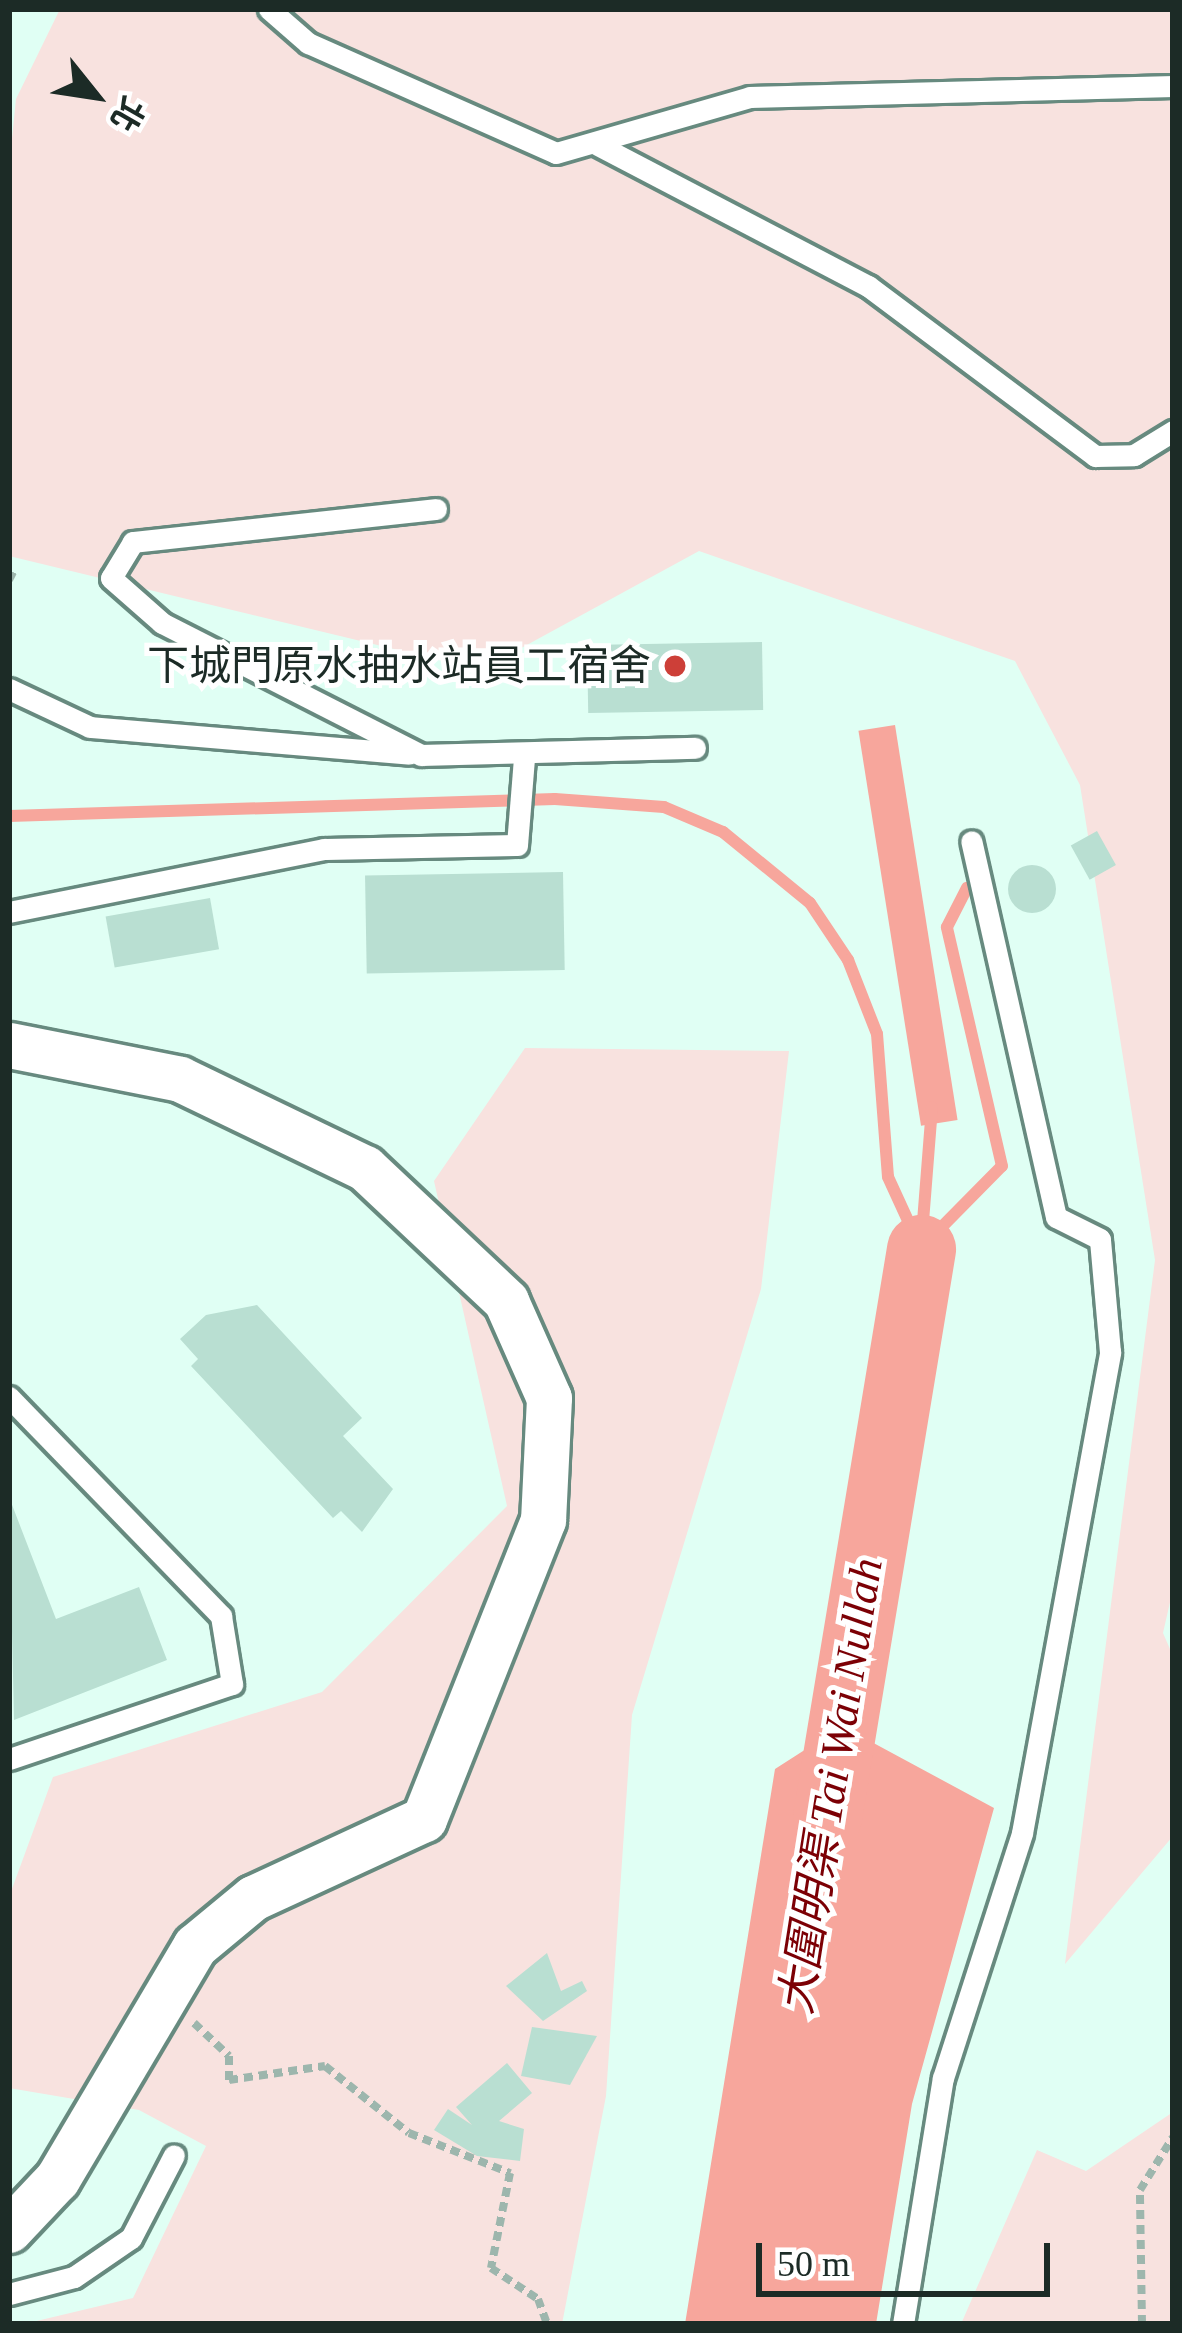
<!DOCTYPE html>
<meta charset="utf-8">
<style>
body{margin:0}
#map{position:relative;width:1182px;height:2333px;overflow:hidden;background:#e0fff4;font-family:"Times New Roman","Noto Sans TC",serif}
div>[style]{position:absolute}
.green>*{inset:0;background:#f8e2df}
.water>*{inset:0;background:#f7a69c;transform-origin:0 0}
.stream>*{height:12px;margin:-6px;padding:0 6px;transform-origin:6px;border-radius:6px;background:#f7a69c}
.river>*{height:69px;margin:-34.5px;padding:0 34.5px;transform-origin:34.5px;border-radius:34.5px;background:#f7a69c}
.building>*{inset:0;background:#b9dfd2;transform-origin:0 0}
.round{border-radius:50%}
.path>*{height:8px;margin-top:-4px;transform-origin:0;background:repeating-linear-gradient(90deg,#9db6ad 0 9px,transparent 0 15px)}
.roads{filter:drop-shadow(3px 0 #678a7f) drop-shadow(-3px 0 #678a7f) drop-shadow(0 3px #678a7f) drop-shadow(0 -3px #678a7f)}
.service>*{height:21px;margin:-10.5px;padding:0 10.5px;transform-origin:10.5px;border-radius:10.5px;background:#fff}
.minor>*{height:45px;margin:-22.5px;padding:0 22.5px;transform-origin:22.5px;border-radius:22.5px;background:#fff}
.dots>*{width:33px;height:33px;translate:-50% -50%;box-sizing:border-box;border:6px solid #fff;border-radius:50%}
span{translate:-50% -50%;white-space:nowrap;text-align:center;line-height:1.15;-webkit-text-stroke:10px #fff;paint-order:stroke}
.poi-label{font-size:42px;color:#1c2b26}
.right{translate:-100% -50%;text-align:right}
.water-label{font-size:45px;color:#7c0005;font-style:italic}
.frame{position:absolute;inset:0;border:12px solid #1c2b26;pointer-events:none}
.north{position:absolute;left:36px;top:36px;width:120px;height:120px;-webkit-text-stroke:9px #fff;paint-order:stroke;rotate:120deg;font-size:33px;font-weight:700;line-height:48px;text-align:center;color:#1c2b26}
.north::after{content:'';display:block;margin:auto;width:42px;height:54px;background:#1c2b26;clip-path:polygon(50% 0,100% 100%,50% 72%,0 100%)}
.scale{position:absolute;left:756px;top:2243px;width:294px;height:54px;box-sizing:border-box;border:6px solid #1c2b26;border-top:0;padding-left:15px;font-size:36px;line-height:42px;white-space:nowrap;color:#1c2b26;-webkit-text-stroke:9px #fff;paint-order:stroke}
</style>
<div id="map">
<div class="green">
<div style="clip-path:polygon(60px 9px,1173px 9px,1173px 1589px,1163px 1633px,1173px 1656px,1173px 1836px,1065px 1964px,1155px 1260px,1080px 785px,1015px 661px,699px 551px,481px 670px,9px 556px,9px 168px,16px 99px)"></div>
<div style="clip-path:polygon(525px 1048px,789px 1051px,761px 1289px,632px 1715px,606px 2096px,562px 2324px,24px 2324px,133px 2298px,206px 2146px,139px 2110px,9px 2088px,9px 1897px,53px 1777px,322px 1692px,507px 1506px,434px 1181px)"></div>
<div style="clip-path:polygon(1173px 2112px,1173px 2324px,961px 2324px,1037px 2150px,1086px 2171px)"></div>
</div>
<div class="water">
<div style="left:895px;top:725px;width:400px;height:37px;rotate:81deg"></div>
<div style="clip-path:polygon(842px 1726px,994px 1808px,912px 2104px,876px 2324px,685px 2324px,775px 1769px)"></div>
</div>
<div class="stream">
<div style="left:9px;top:816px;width:546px;rotate:-1.78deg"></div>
<div style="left:555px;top:799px;width:109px;rotate:4.2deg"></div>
<div style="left:664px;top:807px;width:64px;rotate:23deg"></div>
<div style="left:723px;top:832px;width:112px;rotate:39.2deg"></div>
<div style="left:810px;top:903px;width:69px;rotate:56.3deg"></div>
<div style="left:848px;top:960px;width:79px;rotate:68.6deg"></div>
<div style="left:877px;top:1034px;width:143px;rotate:85.6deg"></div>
<div style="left:888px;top:1177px;width:79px;rotate:65.4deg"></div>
<div style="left:921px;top:1247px;width:140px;rotate:-85.5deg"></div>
<div style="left:921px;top:1248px;width:115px;rotate:-45.4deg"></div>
<div style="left:1002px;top:1166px;width:245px;rotate:-103deg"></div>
<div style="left:947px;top:927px;width:44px;rotate:-62.9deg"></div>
</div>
<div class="river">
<div style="left:827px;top:1817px;width:576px;rotate:-80.6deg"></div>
</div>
<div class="building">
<div style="left:762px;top:642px;width:68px;height:175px;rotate:89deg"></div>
<div style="left:1097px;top:831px;width:39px;height:30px;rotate:61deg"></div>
<div class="round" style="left:1008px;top:865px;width:48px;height:48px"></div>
<div style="left:563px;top:872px;width:98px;height:198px;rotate:89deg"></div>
<div style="left:210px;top:898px;width:52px;height:106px;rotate:80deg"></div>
<div style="clip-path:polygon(257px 1305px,362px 1418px,343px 1436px,393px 1489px,362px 1532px,341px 1511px,333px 1518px,191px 1366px,198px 1359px,180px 1339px,206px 1315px)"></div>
<div style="clip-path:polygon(9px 1497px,56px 1619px,139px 1587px,167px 1660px,14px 1720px)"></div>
<div style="clip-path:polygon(547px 1953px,561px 1991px,582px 1981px,587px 1991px,543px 2021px,506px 1986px)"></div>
<div style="clip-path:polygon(532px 2027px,597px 2036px,570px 2085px,521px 2076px)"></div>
<div style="clip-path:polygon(507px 2063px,532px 2093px,499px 2121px,524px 2129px,520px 2161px,477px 2156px,434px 2130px,448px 2109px,472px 2125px,456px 2107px)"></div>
</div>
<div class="path">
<div style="left:9px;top:580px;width:9px;rotate:-63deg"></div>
<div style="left:194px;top:2023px;width:48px;rotate:43.3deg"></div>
<div style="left:229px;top:2056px;width:24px;rotate:90deg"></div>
<div style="left:229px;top:2080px;width:97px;rotate:-8.3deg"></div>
<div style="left:325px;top:2066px;width:107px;rotate:38.6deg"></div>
<div style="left:409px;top:2133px;width:109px;rotate:21.6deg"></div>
<div style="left:510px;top:2173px;width:97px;rotate:101.3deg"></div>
<div style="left:491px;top:2268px;width:56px;rotate:33.4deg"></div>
<div style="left:538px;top:2299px;width:27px;rotate:70deg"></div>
<div style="left:1142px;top:2324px;width:134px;rotate:-90.9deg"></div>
<div style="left:1140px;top:2190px;width:62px;rotate:-58.1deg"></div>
</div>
<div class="roads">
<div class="service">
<div style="left:269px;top:9px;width:52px;rotate:41.1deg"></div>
<div style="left:308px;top:43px;width:271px;rotate:23.9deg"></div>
<div style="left:556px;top:153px;width:202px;rotate:-16.1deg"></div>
<div style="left:750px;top:97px;width:423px;rotate:-1.5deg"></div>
<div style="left:598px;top:145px;width:305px;rotate:27.6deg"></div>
<div style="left:868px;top:286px;width:284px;rotate:36.8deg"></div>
<div style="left:1095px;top:456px;width:39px;rotate:-1deg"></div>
<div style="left:1134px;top:455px;width:46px;rotate:-31.6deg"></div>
<div style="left:436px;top:509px;width:305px;rotate:173.8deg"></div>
<div style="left:133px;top:542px;width:42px;rotate:121.4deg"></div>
<div style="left:111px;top:578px;width:68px;rotate:41.4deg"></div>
<div style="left:162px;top:623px;width:291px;rotate:27deg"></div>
<div style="left:421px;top:755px;width:274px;rotate:-1.5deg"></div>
<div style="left:9px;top:689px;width:89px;rotate:25.1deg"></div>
<div style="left:90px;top:727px;width:320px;rotate:4.8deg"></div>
<div style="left:9px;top:912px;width:321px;rotate:-11.3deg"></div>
<div style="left:324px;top:849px;width:193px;rotate:-1.2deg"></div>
<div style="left:517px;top:845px;width:87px;rotate:-85.4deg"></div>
<div style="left:9px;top:1397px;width:305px;rotate:45.9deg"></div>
<div style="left:221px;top:1616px;width:69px;rotate:80.8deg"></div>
<div style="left:232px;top:1684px;width:235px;rotate:161.4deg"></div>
<div style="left:9px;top:2294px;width:67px;rotate:-14.7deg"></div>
<div style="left:74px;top:2277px;width:69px;rotate:-34.4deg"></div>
<div style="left:131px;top:2238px;width:93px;rotate:-62.6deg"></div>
<div style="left:903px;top:2324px;width:249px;rotate:-80.8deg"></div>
<div style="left:943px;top:2078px;width:257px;rotate:-72.1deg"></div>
<div style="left:1022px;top:1833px;width:489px;rotate:-79.6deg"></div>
<div style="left:1110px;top:1352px;width:113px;rotate:-95.1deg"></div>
<div style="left:1100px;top:1239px;width:49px;rotate:-153.4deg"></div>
<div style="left:1056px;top:1217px;width:385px;rotate:-102.7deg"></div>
</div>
<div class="minor">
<div style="left:9px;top:1045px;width:174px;rotate:11.2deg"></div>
<div style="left:180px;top:1079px;width:205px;rotate:25.7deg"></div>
<div style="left:365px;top:1168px;width:194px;rotate:43.3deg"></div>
<div style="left:506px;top:1301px;width:106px;rotate:66.1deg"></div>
<div style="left:549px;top:1398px;width:122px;rotate:92.8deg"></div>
<div style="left:543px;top:1520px;width:322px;rotate:111.7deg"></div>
<div style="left:424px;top:1819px;width:188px;rotate:155.2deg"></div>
<div style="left:253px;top:1898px;width:75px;rotate:140.4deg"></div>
<div style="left:195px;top:1946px;width:271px;rotate:120.6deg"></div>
<div style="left:57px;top:2179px;width:70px;rotate:133.3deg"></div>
</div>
</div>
<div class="dots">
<div style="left:675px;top:666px;background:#cd3f38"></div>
</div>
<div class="poi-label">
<span class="right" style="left:651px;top:666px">下城門原水抽水站員工宿舍</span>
</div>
<div class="water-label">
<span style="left:832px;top:1786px;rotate:-81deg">大圍明渠 Tai Wai Nullah</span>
</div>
<div class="frame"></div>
<div class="north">北</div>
<div class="scale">50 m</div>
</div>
